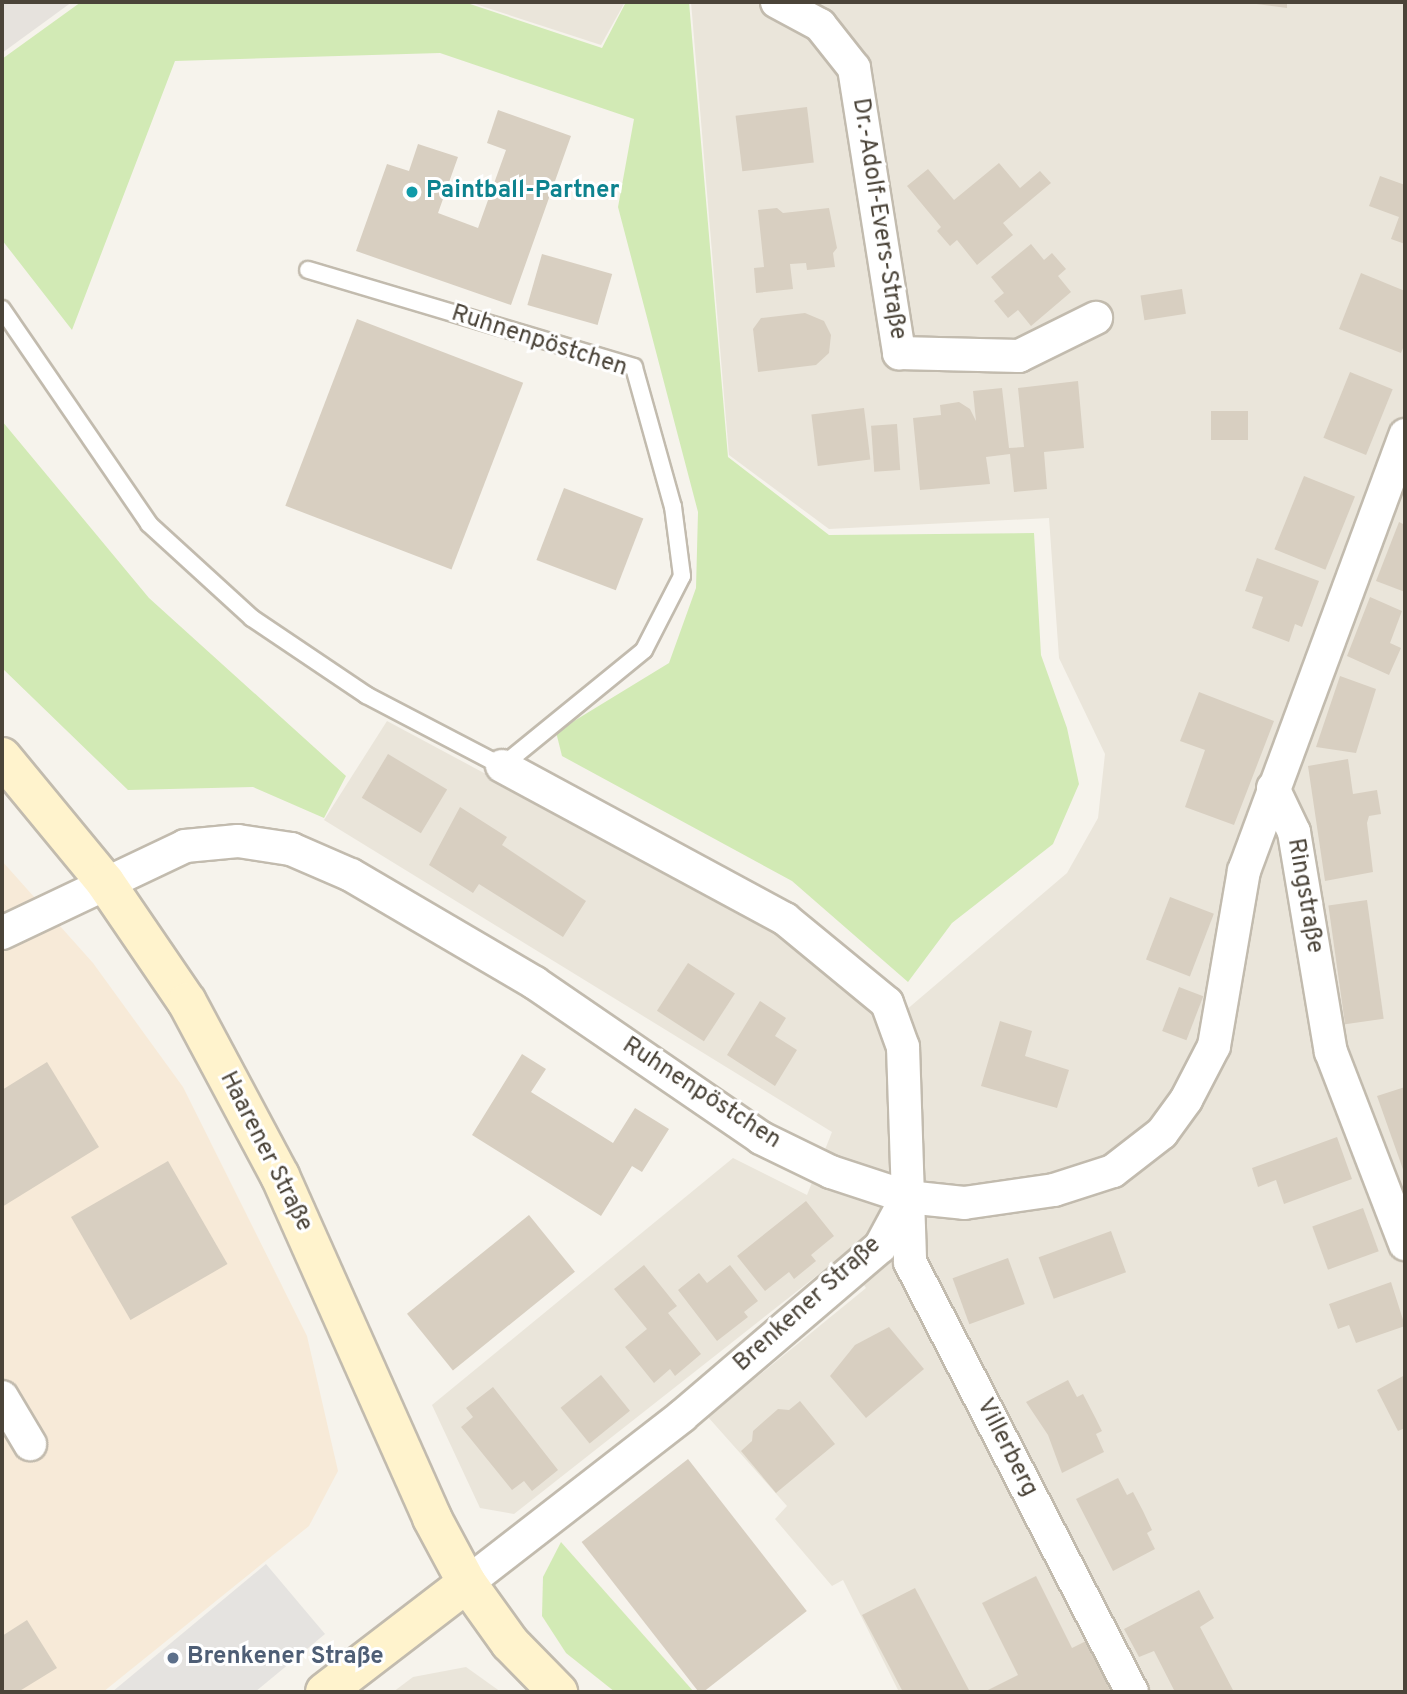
<!DOCTYPE html>
<meta charset="utf-8">
<style>
body{margin:0}
#map{position:relative;width:1407px;height:1694px;overflow:hidden;background:#f6f3ec;font-family:Overpass,sans-serif}
div>[style]{position:absolute}
.residential>*{inset:0;background:#eae5da}
.commercial>*{inset:0;background:#f7ead8}
.industrial>*{inset:0;background:#e6e2dd}
.green>*{inset:0;background:#d2eab5}
.parking>*{inset:0;background:#e5e3e0}
.building>*{inset:0;background:#d8cfc1;transform-origin:0 0}
.roads{filter:drop-shadow(2px 0 #c2bbae) drop-shadow(-2px 0 #c2bbae) drop-shadow(0 2px #c2bbae) drop-shadow(0 -2px #c2bbae)}
.lane>*{height:16px;margin:-8px;padding:0 8px;transform-origin:8px;border-radius:8px;background:#fff}
.street>*{height:32px;margin:-16px;padding:0 16px;transform-origin:16px;border-radius:16px;background:#fff}
.secondary>*{height:38px;margin:-19px;padding:0 19px;transform-origin:19px;border-radius:19px;background:#fff3cd}
.dots>*{width:19px;height:19px;translate:-50% -50%;box-sizing:border-box;border:4px solid #fff;border-radius:50%}
span{translate:-50% -50%;white-space:nowrap;text-align:center;line-height:1.15;-webkit-text-stroke:6px #fff;paint-order:stroke}
.culture-label{font-size:24px;color:#0d838f;font-weight:700}
.left{translate:0 -50%;text-align:left}
.street-label{font-size:24px;color:#4b4439}
.service-label{font-size:24px;color:#4e5e75;font-weight:700}
.frame{position:absolute;inset:0;border:4px solid #4b4439;pointer-events:none}
</style>
<div id="map">
<div class="residential">
<div style="clip-path:polygon(469px 2px,625px 2px,601px 45px)"></div>
<div style="clip-path:polygon(691px 2px,1405px 2px,1405px 1692px,899px 1692px,843px 1580px,832px 1586px,775px 1519px,787px 1506px,708px 1417px,866px 1288px,843px 1255px,514px 1514px,480px 1508px,432px 1405px,733px 1158px,807px 1195px,832px 1132px,324px 820px,387px 721px,790px 937px,885px 1028px,1067px 873px,1098px 818px,1105px 754px,1059px 658px,1049px 518px,829px 529px,729px 455px)"></div>
<div style="clip-path:polygon(466px 1667px,501px 1692px,393px 1692px,413px 1677px)"></div>
</div>
<div class="commercial">
<div style="clip-path:polygon(2px 861px,93px 963px,183px 1087px,307px 1336px,338px 1471px,309px 1526px,103px 1692px,2px 1692px)"></div>
</div>
<div class="industrial">
<div style="clip-path:polygon(2px 2px,72px 2px,2px 53px)"></div>
</div>
<div class="green">
<div style="clip-path:polygon(81px 2px,464px 2px,602px 48px,626px 2px,689px 2px,728px 457px,829px 535px,1034px 533px,1041px 655px,1067px 728px,1079px 784px,1053px 844px,952px 923px,908px 982px,792px 881px,562px 756px,556px 732px,669px 663px,696px 588px,698px 512px,618px 207px,634px 119px,440px 53px,175px 61px,72px 330px,2px 240px,2px 59px)"></div>
<div style="clip-path:polygon(2px 421px,149px 598px,346px 776px,324px 818px,253px 787px,128px 790px,2px 668px)"></div>
<div style="clip-path:polygon(561px 1542px,694px 1692px,615px 1692px,566px 1653px,542px 1616px,543px 1577px)"></div>
</div>
<div class="parking">
<div style="clip-path:polygon(266px 1564px,325px 1634px,255px 1692px,112px 1692px)"></div>
</div>
<div class="building">
<div style="clip-path:polygon(1241px 2px,1287px 2px,1287px 8px)"></div>
<div style="left:807px;top:107px;width:56px;height:72px;rotate:83deg"></div>
<div style="clip-path:polygon(498px 110px,571px 136px,511px 305px,356px 251px,387px 164px,409px 171px,418px 144px,458px 157px,438px 213px,478px 228px,506px 150px,487px 143px)"></div>
<div style="clip-path:polygon(999px 163px,1020px 188px,1040px 171px,1051px 183px,1003px 223px,1013px 235px,977px 265px,957px 240px,950px 246px,937px 231px,941px 227px,907px 186px,928px 169px,954px 200px)"></div>
<div style="clip-path:polygon(1380px 176px,1405px 185px,1405px 244px,1391px 239px,1399px 217px,1369px 206px)"></div>
<div style="clip-path:polygon(777px 208px,783px 213px,829px 208px,837px 248px,833px 253px,835px 267px,807px 270px,806px 263px,790px 264px,793px 289px,756px 293px,754px 268px,764px 267px,758px 210px)"></div>
<div style="clip-path:polygon(1031px 244px,1044px 260px,1052px 253px,1066px 269px,1058px 276px,1071px 292px,1031px 326px,1018px 310px,1008px 318px,994px 301px,1004px 293px,991px 277px)"></div>
<div style="left:542px;top:254px;width:73px;height:53px;rotate:16deg"></div>
<div style="clip-path:polygon(1361px 273px,1405px 291px,1405px 343px,1401px 353px,1339px 329px)"></div>
<div style="left:1182px;top:289px;width:25px;height:42px;rotate:81deg"></div>
<div style="clip-path:polygon(805px 313px,824px 321px,831px 335px,829px 353px,816px 365px,758px 372px,753px 329px,761px 318px)"></div>
<div style="left:357px;top:319px;width:178px;height:200px;rotate:21deg"></div>
<div style="left:1350px;top:372px;width:46px;height:71px;rotate:22deg"></div>
<div style="clip-path:polygon(1078px 381px,1084px 448px,1044px 452px,1047px 489px,1014px 492px,1010px 454px,986px 457px,990px 484px,920px 490px,913px 418px,941px 415px,940px 405px,959px 402px,970px 409px,976px 421px,973px 391px,1002px 388px,1009px 448px,1024px 447px,1018px 388px)"></div>
<div style="left:864px;top:408px;width:52px;height:53px;rotate:83deg"></div>
<div style="left:1248px;top:411px;width:29px;height:37px;rotate:90deg"></div>
<div style="left:897px;top:424px;width:46px;height:26px;rotate:86deg"></div>
<div style="left:1304px;top:476px;width:55px;height:79px;rotate:22deg"></div>
<div style="left:564px;top:488px;width:85px;height:77px;rotate:21deg"></div>
<div style="clip-path:polygon(1399px 522px,1405px 525px,1405px 592px,1376px 581px)"></div>
<div style="clip-path:polygon(1257px 558px,1319px 581px,1302px 627px,1295px 624px,1289px 642px,1252px 628px,1263px 597px,1245px 591px)"></div>
<div style="clip-path:polygon(1370px 597px,1402px 611px,1390px 643px,1401px 648px,1389px 675px,1347px 656px)"></div>
<div style="clip-path:polygon(1340px 676px,1376px 689px,1356px 753px,1316px 747px)"></div>
<div style="clip-path:polygon(1199px 692px,1274px 721px,1234px 825px,1185px 807px,1205px 750px,1180px 741px)"></div>
<div style="left:388px;top:754px;width:69px;height:51px;rotate:31deg"></div>
<div style="clip-path:polygon(1348px 759px,1353px 794px,1377px 790px,1381px 814px,1369px 816px,1367px 823px,1373px 872px,1325px 881px,1308px 766px)"></div>
<div style="clip-path:polygon(460px 807px,507px 837px,502px 845px,586px 901px,563px 937px,479px 884px,473px 893px,429px 865px)"></div>
<div style="left:1170px;top:897px;width:47px;height:67px;rotate:21deg"></div>
<div style="left:1367px;top:900px;width:120px;height:39px;rotate:82deg"></div>
<div style="left:688px;top:963px;width:56px;height:57px;rotate:33deg"></div>
<div style="left:1179px;top:987px;width:26px;height:47px;rotate:21deg"></div>
<div style="clip-path:polygon(760px 1001px,786px 1018px,775px 1036px,797px 1050px,775px 1086px,727px 1055px)"></div>
<div style="clip-path:polygon(1000px 1021px,1032px 1031px,1025px 1056px,1069px 1070px,1057px 1108px,981px 1086px)"></div>
<div style="clip-path:polygon(522px 1054px,546px 1069px,531px 1092px,613px 1143px,635px 1108px,669px 1129px,642px 1172px,632px 1166px,601px 1216px,472px 1135px)"></div>
<div style="clip-path:polygon(47px 1062px,99px 1147px,2px 1207px,2px 1090px)"></div>
<div style="clip-path:polygon(1405px 1087px,1405px 1175px,1377px 1096px)"></div>
<div style="clip-path:polygon(1337px 1137px,1352px 1179px,1284px 1204px,1276px 1180px,1258px 1187px,1252px 1168px)"></div>
<div style="left:168px;top:1161px;width:119px;height:112px;rotate:60deg"></div>
<div style="clip-path:polygon(806px 1201px,834px 1236px,811px 1255px,816px 1261px,794px 1279px,789px 1272px,765px 1291px,737px 1256px)"></div>
<div style="left:1363px;top:1208px;width:46px;height:54px;rotate:70deg"></div>
<div style="left:529px;top:1215px;width:73px;height:157px;rotate:51deg"></div>
<div style="left:1111px;top:1231px;width:44px;height:77px;rotate:70deg"></div>
<div style="left:1008px;top:1258px;width:49px;height:59px;rotate:70deg"></div>
<div style="clip-path:polygon(644px 1265px,677px 1306px,668px 1313px,701px 1354px,675px 1376px,670px 1369px,654px 1383px,625px 1347px,647px 1329px,614px 1289px)"></div>
<div style="clip-path:polygon(730px 1265px,758px 1301px,744px 1312px,748px 1317px,717px 1341px,678px 1290px,699px 1273px,707px 1283px)"></div>
<div style="clip-path:polygon(1391px 1282px,1405px 1326px,1356px 1343px,1349px 1325px,1338px 1329px,1329px 1304px)"></div>
<div style="clip-path:polygon(889px 1327px,924px 1369px,866px 1418px,830px 1376px,855px 1345px)"></div>
<div style="left:601px;top:1375px;width:46px;height:52px;rotate:51deg"></div>
<div style="clip-path:polygon(1405px 1375px,1405px 1428px,1398px 1431px,1377px 1390px)"></div>
<div style="clip-path:polygon(1068px 1380px,1077px 1397px,1083px 1394px,1096px 1419px,1102px 1431px,1096px 1434px,1104px 1452px,1062px 1473px,1048px 1435px,1026px 1402px)"></div>
<div style="clip-path:polygon(493px 1387px,558px 1470px,532px 1491px,524px 1481px,512px 1490px,461px 1427px,473px 1417px,466px 1408px)"></div>
<div style="clip-path:polygon(800px 1401px,835px 1444px,776px 1493px,741px 1451px,752px 1441px,753px 1431px,778px 1409px,789px 1410px)"></div>
<div style="left:688px;top:1459px;width:193px;height:135px;rotate:52deg"></div>
<div style="clip-path:polygon(1118px 1478px,1127px 1495px,1133px 1492px,1143px 1511px,1152px 1530px,1147px 1533px,1155px 1549px,1113px 1571px,1076px 1499px)"></div>
<div style="clip-path:polygon(1036px 1576px,1072px 1648px,1086px 1641px,1111px 1692px,984px 1692px,1018px 1675px,982px 1603px)"></div>
<div style="clip-path:polygon(915px 1588px,970px 1692px,903px 1692px,862px 1615px)"></div>
<div style="clip-path:polygon(1199px 1590px,1214px 1618px,1200px 1627px,1234px 1692px,1175px 1692px,1154px 1651px,1139px 1657px,1124px 1629px)"></div>
<div style="clip-path:polygon(27px 1620px,57px 1668px,18px 1692px,2px 1692px,2px 1636px)"></div>
</div>
<div class="roads">
<div class="lane">
<div style="left:2px;top:309px;width:260px;rotate:55.6deg"></div>
<div style="left:149px;top:524px;width:139px;rotate:42.4deg"></div>
<div style="left:252px;top:618px;width:138px;rotate:34deg"></div>
<div style="left:366px;top:695px;width:153px;rotate:27.6deg"></div>
<div style="left:502px;top:766px;width:183px;rotate:-39.2deg"></div>
<div style="left:644px;top:650px;width:83px;rotate:-62.8deg"></div>
<div style="left:682px;top:576px;width:70px;rotate:-97.4deg"></div>
<div style="left:673px;top:507px;width:145px;rotate:-105.6deg"></div>
<div style="left:634px;top:367px;width:340px;rotate:-163.4deg"></div>
</div>
<div class="street">
<div style="left:777px;top:2px;width:49px;rotate:28.1deg"></div>
<div style="left:820px;top:25px;width:55px;rotate:51.7deg"></div>
<div style="left:854px;top:68px;width:289px;rotate:81deg"></div>
<div style="left:899px;top:353px;width:120px;rotate:1.4deg"></div>
<div style="left:1019px;top:356px;width:86px;rotate:-26.3deg"></div>
<div style="left:502px;top:766px;width:322px;rotate:28.4deg"></div>
<div style="left:785px;top:919px;width:132px;rotate:39.5deg"></div>
<div style="left:887px;top:1003px;width:47px;rotate:70deg"></div>
<div style="left:903px;top:1047px;width:215px;rotate:88.1deg"></div>
<div style="left:910px;top:1262px;width:484px;rotate:62.7deg"></div>
<div style="left:1273px;top:788px;width:49px;rotate:64.5deg"></div>
<div style="left:1294px;top:832px;width:223px;rotate:80.5deg"></div>
<div style="left:1331px;top:1052px;width:206px;rotate:68.9deg"></div>
<div style="left:2px;top:933px;width:203px;rotate:-25.4deg"></div>
<div style="left:185px;top:846px;width:53px;rotate:-5.4deg"></div>
<div style="left:238px;top:841px;width:54px;rotate:8.6deg"></div>
<div style="left:291px;top:849px;width:65px;rotate:23.4deg"></div>
<div style="left:351px;top:875px;width:213px;rotate:30.4deg"></div>
<div style="left:535px;top:983px;width:274px;rotate:34.4deg"></div>
<div style="left:761px;top:1138px;width:78px;rotate:25.9deg"></div>
<div style="left:831px;top:1172px;width:80px;rotate:18.2deg"></div>
<div style="left:907px;top:1197px;width:57px;rotate:6deg"></div>
<div style="left:964px;top:1203px;width:91px;rotate:-8.2deg"></div>
<div style="left:1054px;top:1190px;width:62px;rotate:-17.9deg"></div>
<div style="left:1113px;top:1171px;width:62px;rotate:-37.8deg"></div>
<div style="left:1162px;top:1133px;width:41px;rotate:-54deg"></div>
<div style="left:1186px;top:1100px;width:61px;rotate:-62.6deg"></div>
<div style="left:1214px;top:1046px;width:178px;rotate:-80.3deg"></div>
<div style="left:1244px;top:871px;width:465px;rotate:-69.7deg"></div>
<div style="left:2px;top:1397px;width:55px;rotate:59.2deg"></div>
<div style="left:467px;top:1583px;width:272px;rotate:-37.8deg"></div>
<div style="left:682px;top:1416px;width:260px;rotate:-40.5deg"></div>
<div style="left:880px;top:1247px;width:57px;rotate:-61.6deg"></div>
</div>
<div class="secondary">
<div style="left:2px;top:757px;width:162px;rotate:50.5deg"></div>
<div style="left:105px;top:882px;width:145px;rotate:55.7deg"></div>
<div style="left:187px;top:1002px;width:197px;rotate:61.9deg"></div>
<div style="left:280px;top:1176px;width:374px;rotate:66deg"></div>
<div style="left:432px;top:1518px;width:74px;rotate:61.7deg"></div>
<div style="left:467px;top:1583px;width:74px;rotate:54.4deg"></div>
<div style="left:510px;top:1643px;width:69px;rotate:45.6deg"></div>
<div style="left:325px;top:1692px;width:179px;rotate:-37.5deg"></div>
</div>
</div>
<div class="dots">
<div style="left:412px;top:192px;background:#0f9aa8"></div>
<div style="left:173px;top:1658px;background:#5c6f8a"></div>
</div>
<div class="culture-label">
<span class="left" style="left:426px;top:192px">Paintball-Partner</span>
</div>
<div class="street-label">
<span style="left:878px;top:219px;rotate:81deg">Dr.-Adolf-Evers-Straße</span>
<span style="left:539px;top:342px;rotate:18deg">Ruhnenpöstchen</span>
<span style="left:1304px;top:896px;rotate:80deg">Ringstraße</span>
<span style="left:701px;top:1094px;rotate:33deg">Ruhnenpöstchen</span>
<span style="left:265px;top:1152px;rotate:63deg">Haarener Straße</span>
<span style="left:808px;top:1305px;rotate:-42deg">Brenkener Straße</span>
<span style="left:1006px;top:1448px;rotate:63deg">Villerberg</span>
</div>
<div class="service-label">
<span class="left" style="left:187px;top:1658px">Brenkener Straße</span>
</div>
<div class="frame"></div>
</div>
